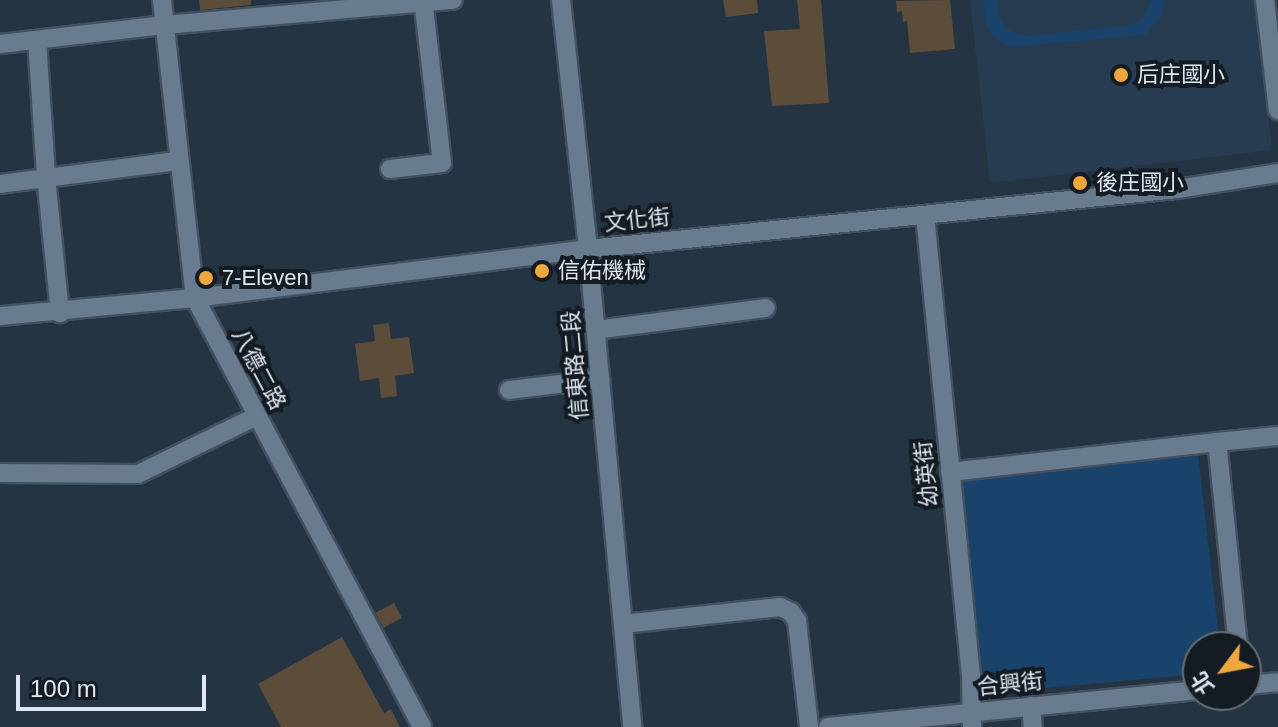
<!DOCTYPE html>
<meta charset="utf-8">
<style>
body{margin:0}
#map{position:relative;width:1278px;height:727px;overflow:hidden;background:#253443;font-family:Helvetica,"Noto Sans TC",sans-serif}
div>[style]{position:absolute}
.built>*{inset:0;background:#283c51}
.green>*{inset:0;background:#19436a}
.building>*{inset:0;background:#5c4d3b;transform-origin:0 0}
.roads{filter:drop-shadow(2px 0 #42505f) drop-shadow(-2px 0 #42505f) drop-shadow(0 2px #42505f) drop-shadow(0 -2px #42505f)}
.minor>*{height:18px;margin:-9px;padding:0 9px;transform-origin:9px;border-radius:9px;background:#687b8f}
.dots>*{width:22px;height:22px;translate:-50% -50%;box-sizing:border-box;border:4px solid #141b22;border-radius:50%}
span{translate:-50% -50%;white-space:nowrap;text-align:center;line-height:1.15;-webkit-text-stroke:8px #141b22;paint-order:stroke}
.poi-label{font-size:22px;color:#dde6f1}
.left{translate:0 -50%;text-align:left}
.street-label{font-size:22px;color:#dde6f1}
.north{position:absolute;left:1182px;top:631px;width:80px;height:80px;box-sizing:border-box;background:#141b22;border:2px solid #646c75;border-radius:50%;rotate:238deg;font-size:22px;font-weight:700;line-height:32px;text-align:center;color:#dde6f1}
.north::after{content:'';display:block;margin:auto;width:28px;height:36px;background:#eea73d;clip-path:polygon(50% 0,100% 100%,50% 72%,0 100%)}
.scale{position:absolute;left:16px;top:675px;width:190px;height:36px;box-sizing:border-box;border:4px solid #dde6f1;border-top:0;padding-left:10px;font-size:24px;line-height:28px;white-space:nowrap;color:#dde6f1;-webkit-text-stroke:6px #141b22;paint-order:stroke}
</style>
<div id="map">
<div class="built">
<div style="clip-path:polygon(970px 0,1254px 0,1272px 150px,990px 183px)"></div>
</div>
<div class="green">
<div style="clip-path:polygon(983px 0,998px 0,998px 12px,1003px 24px,1014px 33px,1027px 36px,1130px 25px,1143px 18px,1152px 0,1165px 0,1161px 16px,1145px 35px,1010px 47px,996px 39px,986px 25px)"></div>
<div style="clip-path:polygon(1198px 454px,1220px 647px,1198px 647px,1198px 674px,981px 694px,958px 480px)"></div>
</div>
<div class="building">
<div style="clip-path:polygon(199px 0,251px 0,251px 5px,200px 10px)"></div>
<div style="clip-path:polygon(723px 0,757px 0,758px 13px,726px 17px)"></div>
<div style="clip-path:polygon(797px 0,821px 0,829px 103px,772px 106px,764px 31px,800px 29px)"></div>
<div style="clip-path:polygon(950px 0,955px 49px,910px 53px,907px 21px,903px 22px,902px 11px,897px 12px,896px 1px)"></div>
<div style="clip-path:polygon(389px 323px,391px 339px,409px 337px,414px 373px,395px 376px,397px 396px,381px 398px,379px 378px,360px 381px,355px 344px,375px 341px,373px 325px)"></div>
<div style="left:394px;top:603px;width:17px;height:21px;rotate:62deg"></div>
<div style="clip-path:polygon(342px 637px,384px 713px,391px 709px,400px 727px,281px 727px,258px 684px)"></div>
</div>
<div class="roads">
<div class="minor">
<div style="left:162px;top:0;width:300px;rotate:83.7deg"></div>
<div style="left:195px;top:298px;width:485px;rotate:62.1deg"></div>
<div style="left:561px;top:0;width:250px;rotate:83.8deg"></div>
<div style="left:588px;top:249px;width:480px;rotate:84.7deg"></div>
<div style="left:1265px;top:0;width:111px;rotate:83.3deg"></div>
<div style="left:37px;top:40px;width:137px;rotate:86.2deg"></div>
<div style="left:46px;top:177px;width:137px;rotate:84.1deg"></div>
<div style="left:0;top:44px;width:166px;rotate:-6.6deg"></div>
<div style="left:165px;top:25px;width:289px;rotate:-5deg"></div>
<div style="left:390px;top:169px;width:52px;rotate:-6.6deg"></div>
<div style="left:442px;top:163px;width:164px;rotate:-96.6deg"></div>
<div style="left:0;top:184px;width:179px;rotate:-7.4deg"></div>
<div style="left:925px;top:215px;width:461px;rotate:84.3deg"></div>
<div style="left:971px;top:674px;width:53px;rotate:88.9deg"></div>
<div style="left:0;top:316px;width:196px;rotate:-5.3deg"></div>
<div style="left:195px;top:298px;width:396px;rotate:-7.1deg"></div>
<div style="left:588px;top:249px;width:593px;rotate:-5.81deg"></div>
<div style="left:1178px;top:189px;width:101px;rotate:-9.1deg"></div>
<div style="left:596px;top:330px;width:171px;rotate:-7.4deg"></div>
<div style="left:509px;top:390px;width:92px;rotate:-6.9deg"></div>
<div style="left:950px;top:472px;width:269px;rotate:-6.4deg"></div>
<div style="left:0;top:473px;width:138px;rotate:0.4deg"></div>
<div style="left:138px;top:474px;width:132px;rotate:-26deg"></div>
<div style="left:623px;top:624px;width:158px;rotate:-6.2deg"></div>
<div style="left:780px;top:607px;width:12px;rotate:24deg"></div>
<div style="left:791px;top:612px;width:11px;rotate:56deg"></div>
<div style="left:797px;top:621px;width:107px;rotate:83.5deg"></div>
<div style="left:1238px;top:647px;width:206px;rotate:-95.8deg"></div>
<div style="left:1217px;top:442px;width:61px;rotate:-5.6deg"></div>
<div style="left:1246px;top:685px;width:32px;rotate:-5deg"></div>
<div style="left:1031px;top:706px;width:21px;rotate:85deg"></div>
<div style="left:828px;top:727px;width:372px;rotate:-5.7deg"></div>
</div>
</div>
<div class="dots">
<div style="left:1121px;top:75px;background:#eea73d"></div>
<div style="left:1080px;top:183px;background:#eea73d"></div>
<div style="left:542px;top:271px;background:#eea73d"></div>
<div style="left:206px;top:278px;background:#eea73d"></div>
</div>
<div class="poi-label">
<span class="left" style="left:1137px;top:75px">后庄國小</span>
<span class="left" style="left:1096px;top:183px">後庄國小</span>
<span class="left" style="left:558px;top:271px">信佑機械</span>
<span class="left" style="left:222px;top:278px">7-Eleven</span>
</div>
<div class="street-label">
<span style="left:637px;top:220px;rotate:-6deg">文化街</span>
<span style="left:575px;top:365px;rotate:-95deg">信東路二段</span>
<span style="left:259px;top:369px;rotate:62deg">八德二路</span>
<span style="left:926px;top:474px;rotate:-96deg">幼英街</span>
<span style="left:1010px;top:684px;rotate:-6deg">合興街</span>
</div>
<div class="north">北</div>
<div class="scale">100 m</div>
</div>
